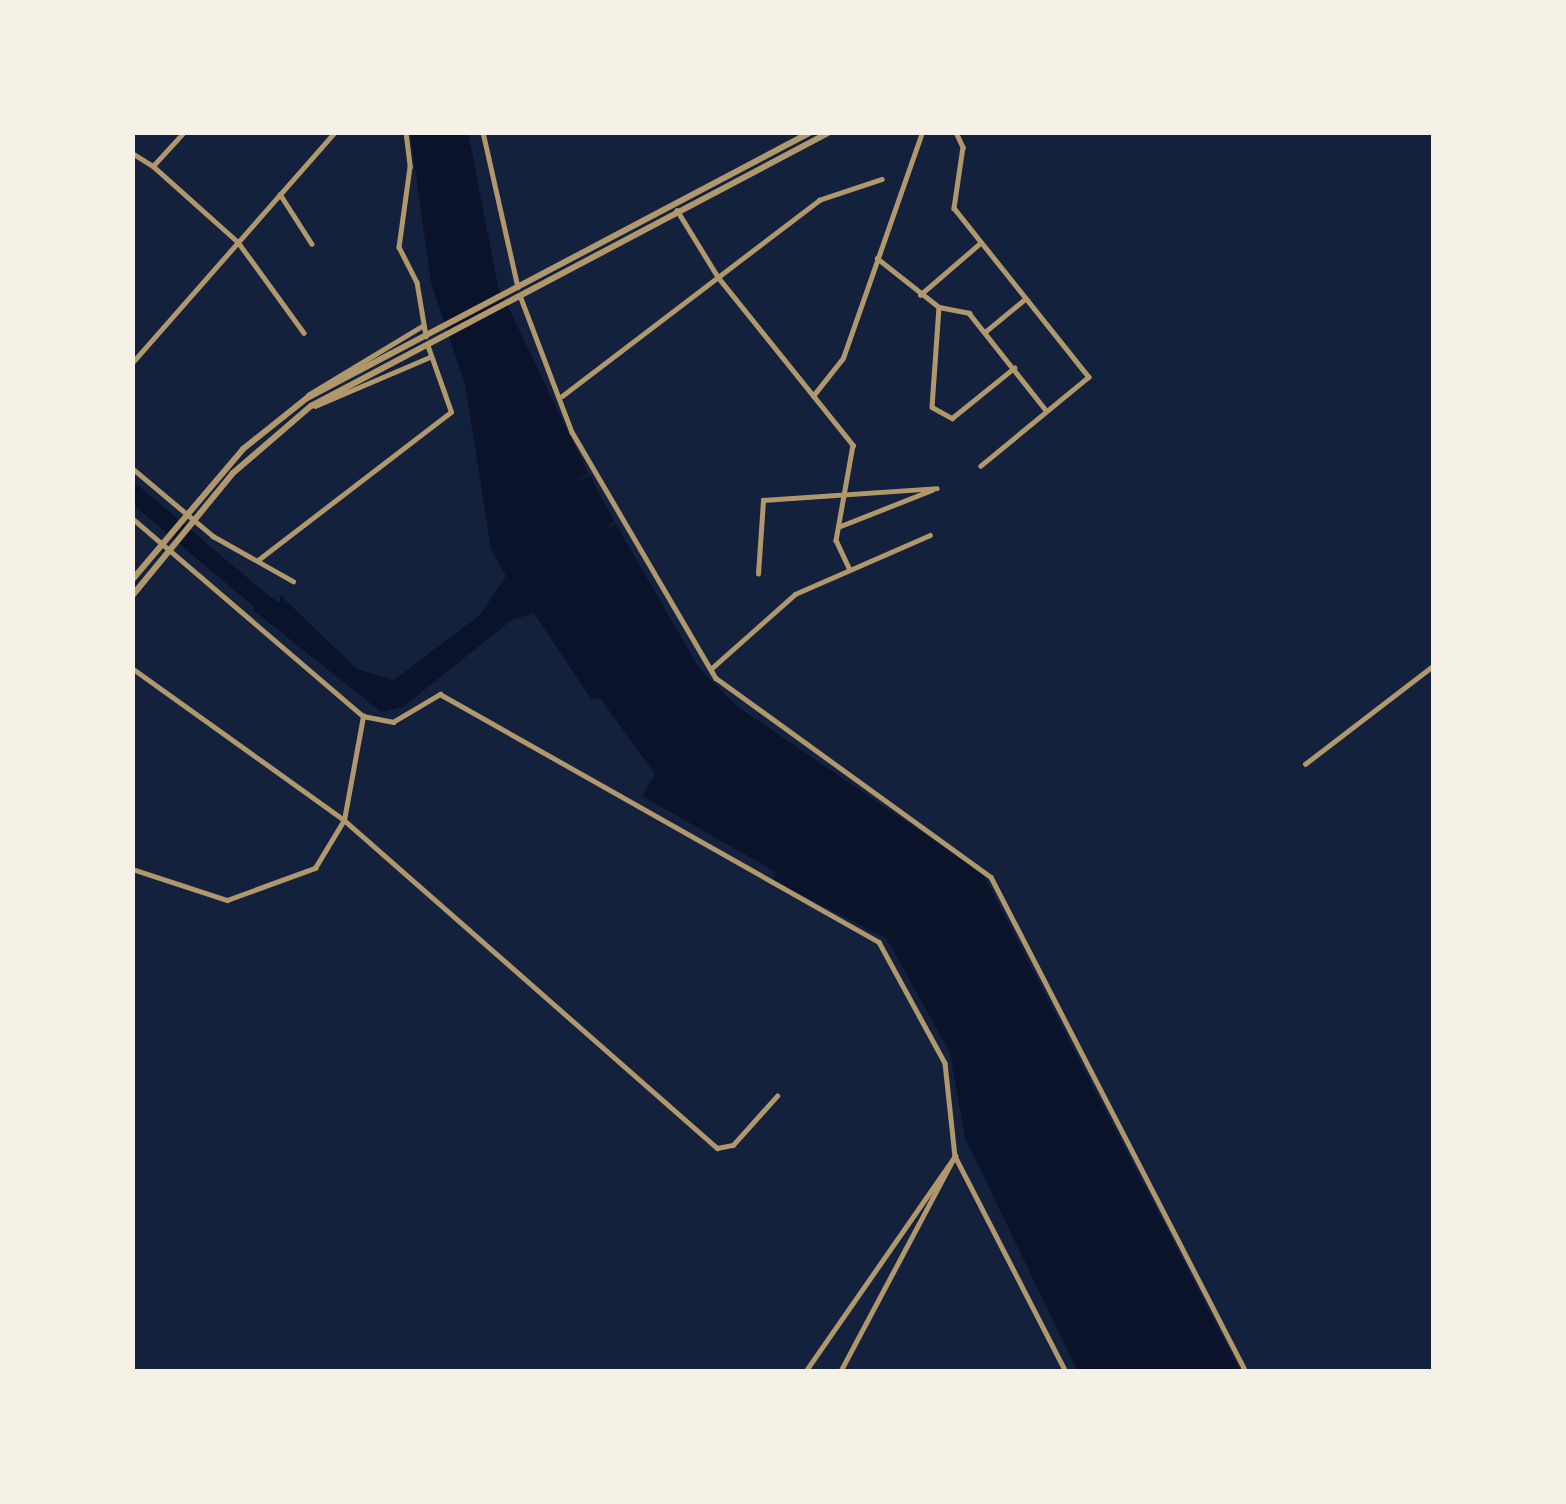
<!DOCTYPE html>
<style>
body{margin:0}
#map{position:relative;width:1566px;height:1504px;overflow:hidden;background:#14213d;font-family:Figtree,sans-serif}
div>[style]{position:absolute}
.water>*{inset:0;background:#0b132b}
.river>*{height:18px;margin:-9px;padding:0 9px;transform-origin:9px;border-radius:9px;background:#0b132b}
.minor>*{height:4.5px;margin:-2.25px;padding:0 2.25px;transform-origin:2.25px;border-radius:2.25px;background:#b1986c}
.tertiary>*{height:6px;margin:-3px;padding:0 3px;transform-origin:3px;border-radius:3px;background:#b1986c}
span{translate:-50% -50%;white-space:nowrap;text-align:center;line-height:1.15;-webkit-text-stroke:9px #f6f1e7;paint-order:stroke}
.frame{position:absolute;inset:0;border:135px solid #f6f1e7;pointer-events:none}
</style>
<div id="map">
<div class="water">
<div style="clip-path:polygon(410px 132px,468px 132px,498px 286px,588px 473px,575px 482px,590px 475px,614px 521px,607px 528px,616px 524px,699px 668px,738px 707px,983px 874px,1241px 1372px,1078px 1372px,965px 1138px,950px 1053px,887px 939px,773px 880px,776px 872px,642px 796px,655px 774px,600px 698px,591px 699px,534px 613px,512px 620px,403px 707px,381px 712px,253px 610px,261px 591px,280px 603px,280px 595px,357px 669px,394px 680px,480px 615px,506px 576px,491px 549px,465px 384px,431px 283px)"></div>
</div>
<div class="river">
<div style="left:132px;top:492px;width:187px;rotate:40.2deg"></div>
</div>
<div class="minor">
<div style="left:406px;top:132px;width:35px;rotate:83deg"></div>
<div style="left:410px;top:167px;width:81px;rotate:97.8deg"></div>
<div style="left:399px;top:247px;width:39px;rotate:63deg"></div>
<div style="left:417px;top:282px;width:55px;rotate:80.5deg"></div>
<div style="left:483px;top:132px;width:159px;rotate:77.3deg"></div>
<div style="left:956px;top:132px;width:17px;rotate:65deg"></div>
<div style="left:963px;top:147px;width:62px;rotate:98.4deg"></div>
<div style="left:954px;top:208px;width:216px;rotate:51.4deg"></div>
<div style="left:1089px;top:377px;width:140px;rotate:140.5deg"></div>
<div style="left:132px;top:153px;width:25px;rotate:32deg"></div>
<div style="left:153px;top:166px;width:46px;rotate:-47.6deg"></div>
<div style="left:153px;top:166px;width:114px;rotate:41.8deg"></div>
<div style="left:238px;top:242px;width:112px;rotate:54deg"></div>
<div style="left:280px;top:194px;width:59px;rotate:57.4deg"></div>
<div style="left:677px;top:210px;width:79px;rotate:58.5deg"></div>
<div style="left:718px;top:277px;width:216px;rotate:51.2deg"></div>
<div style="left:853px;top:445px;width:97px;rotate:100.1deg"></div>
<div style="left:836px;top:540px;width:31px;rotate:65deg"></div>
<div style="left:877px;top:258px;width:79px;rotate:38.3deg"></div>
<div style="left:939px;top:307px;width:31px;rotate:11deg"></div>
<div style="left:969px;top:313px;width:124px;rotate:51.6deg"></div>
<div style="left:920px;top:295px;width:78px;rotate:-40.8deg"></div>
<div style="left:521px;top:298px;width:143px;rotate:69.2deg"></div>
<div style="left:572px;top:432px;width:285px;rotate:59.7deg"></div>
<div style="left:716px;top:678px;width:339px;rotate:35.9deg"></div>
<div style="left:991px;top:877px;width:557px;rotate:62.74deg"></div>
<div style="left:939px;top:307px;width:100px;rotate:94deg"></div>
<div style="left:932px;top:407px;width:23px;rotate:29deg"></div>
<div style="left:952px;top:418px;width:80px;rotate:-38.9deg"></div>
<div style="left:985px;top:332px;width:52px;rotate:-39.5deg"></div>
<div style="left:132px;top:363px;width:308px;rotate:-48.7deg"></div>
<div style="left:308px;top:395px;width:135px;rotate:-31.1deg"></div>
<div style="left:562px;top:396px;width:323px;rotate:-37.3deg"></div>
<div style="left:819px;top:200px;width:66px;rotate:-18.4deg"></div>
<div style="left:813px;top:396px;width:48px;rotate:-51.7deg"></div>
<div style="left:843px;top:358px;width:239px;rotate:-70.7deg"></div>
<div style="left:315px;top:406px;width:125px;rotate:-23.1deg"></div>
<div style="left:132px;top:468px;width:106px;rotate:40deg"></div>
<div style="left:213px;top:536px;width:92px;rotate:29.4deg"></div>
<div style="left:132px;top:518px;width:304px;rotate:40.6deg"></div>
<div style="left:363px;top:716px;width:31px;rotate:11deg"></div>
<div style="left:393px;top:722px;width:55px;rotate:-30.8deg"></div>
<div style="left:440px;top:694px;width:504px;rotate:29.46deg"></div>
<div style="left:879px;top:942px;width:138px;rotate:61.4deg"></div>
<div style="left:945px;top:1063px;width:94px;rotate:83.9deg"></div>
<div style="left:955px;top:1156px;width:243px;rotate:62.8deg"></div>
<div style="left:838px;top:527px;width:101px;rotate:-21.5deg"></div>
<div style="left:258px;top:560px;width:243px;rotate:-37.5deg"></div>
<div style="left:451px;top:412px;width:69px;rotate:-109.5deg"></div>
<div style="left:758px;top:574px;width:74px;rotate:-86.1deg"></div>
<div style="left:763px;top:500px;width:174px;rotate:-3.9deg"></div>
<div style="left:132px;top:668px;width:261px;rotate:35.6deg"></div>
<div style="left:344px;top:820px;width:497px;rotate:41.3deg"></div>
<div style="left:717px;top:1148px;width:16px;rotate:-11deg"></div>
<div style="left:733px;top:1145px;width:66px;rotate:-48.1deg"></div>
<div style="left:712px;top:668px;width:111px;rotate:-41.7deg"></div>
<div style="left:795px;top:594px;width:147px;rotate:-23.6deg"></div>
<div style="left:1305px;top:764px;width:163px;rotate:-37.5deg"></div>
<div style="left:132px;top:869px;width:100px;rotate:18.1deg"></div>
<div style="left:227px;top:900px;width:94px;rotate:-20deg"></div>
<div style="left:315px;top:868px;width:56px;rotate:-58.9deg"></div>
<div style="left:344px;top:820px;width:106px;rotate:-79.6deg"></div>
<div style="left:805px;top:1372px;width:263px;rotate:-55.2deg"></div>
<div style="left:840px;top:1372px;width:245px;rotate:-62deg"></div>
</div>
<div class="tertiary">
<div style="left:132px;top:580px;width:172px;rotate:-49.7deg"></div>
<div style="left:243px;top:449px;width:82px;rotate:-38.6deg"></div>
<div style="left:307px;top:398px;width:570px;rotate:-27.82deg"></div>
<div style="left:132px;top:596px;width:159px;rotate:-50.6deg"></div>
<div style="left:233px;top:473px;width:103px;rotate:-40.7deg"></div>
<div style="left:311px;top:406px;width:587px;rotate:-27.83deg"></div>
</div>
<div class="frame"></div>
</div>
